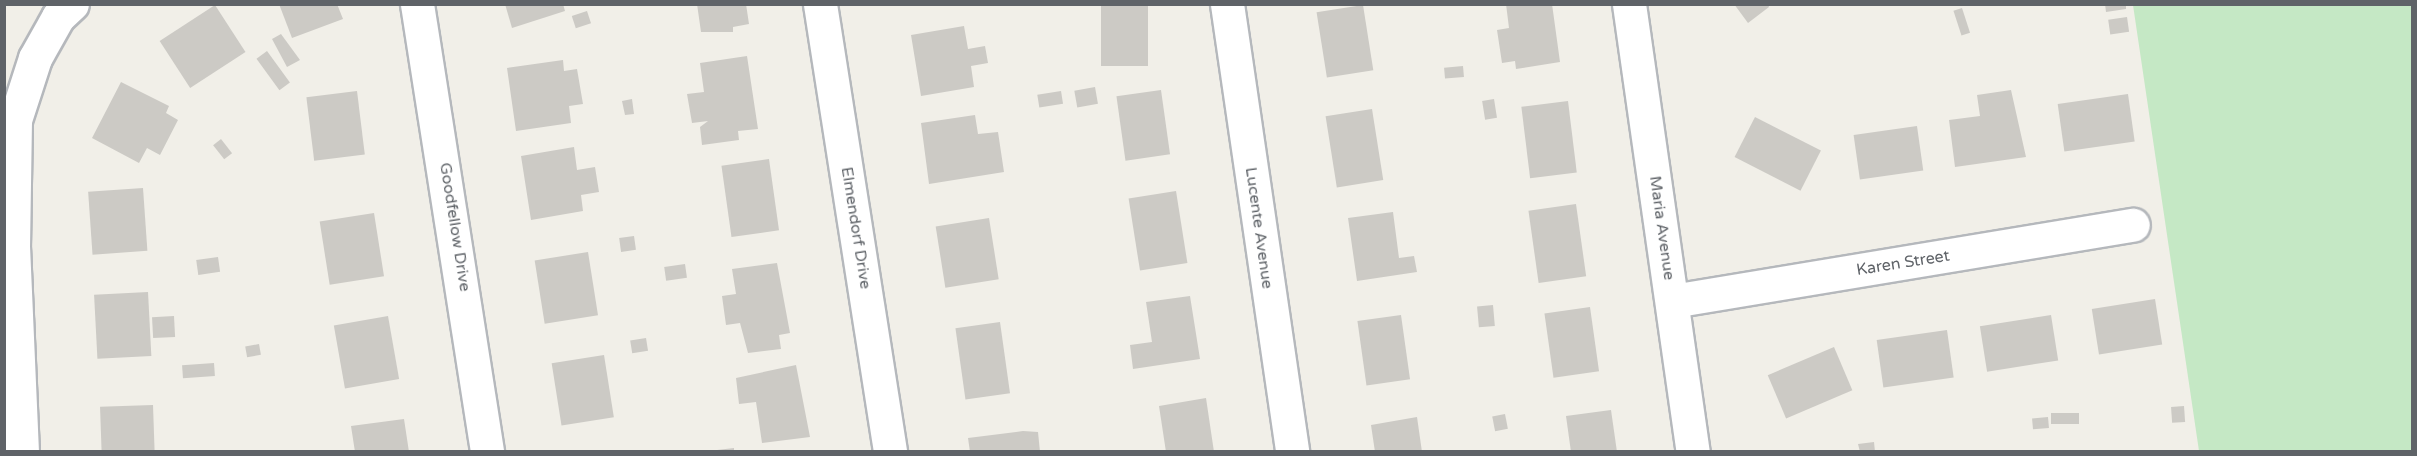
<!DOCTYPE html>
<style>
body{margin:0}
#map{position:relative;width:2417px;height:456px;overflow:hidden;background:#f1efe8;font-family:"Varela Round",sans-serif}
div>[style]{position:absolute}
.green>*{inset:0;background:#c5e8c5}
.building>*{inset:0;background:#cccac5;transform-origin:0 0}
.roads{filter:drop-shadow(2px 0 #b5b8bc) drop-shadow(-2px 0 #b5b8bc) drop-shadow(0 2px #b5b8bc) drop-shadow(0 -2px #b5b8bc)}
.minor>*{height:33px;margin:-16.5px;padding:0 16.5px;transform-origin:16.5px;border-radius:16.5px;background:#fff}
span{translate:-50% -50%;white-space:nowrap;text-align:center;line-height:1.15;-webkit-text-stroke:5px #fff;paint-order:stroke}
.street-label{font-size:16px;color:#5f6368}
.frame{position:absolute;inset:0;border:6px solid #5f6368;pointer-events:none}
</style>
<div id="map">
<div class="green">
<div style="clip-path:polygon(2133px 5px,2412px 5px,2412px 451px,2199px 451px)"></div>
</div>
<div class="building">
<div style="clip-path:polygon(279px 4px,337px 4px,343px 19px,292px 38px)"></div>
<div style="clip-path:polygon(505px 4px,563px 4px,565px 11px,512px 28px)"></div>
<div style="clip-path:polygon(697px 4px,746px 4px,749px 24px,733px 27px,733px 32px,701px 32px)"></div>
<div style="left:1101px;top:4px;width:47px;height:62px"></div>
<div style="clip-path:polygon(1506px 4px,1552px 4px,1560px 62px,1516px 69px,1515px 61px,1502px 63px,1497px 30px,1509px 28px)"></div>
<div style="clip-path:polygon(1734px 4px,1768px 4px,1769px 7px,1748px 23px)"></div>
<div style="clip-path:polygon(2105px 4px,2126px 4px,2126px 9px,2106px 12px)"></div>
<div style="left:215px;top:5px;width:56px;height:66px;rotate:57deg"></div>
<div style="left:1363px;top:5px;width:66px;height:47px;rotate:81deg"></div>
<div style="left:1962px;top:8px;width:26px;height:9px;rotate:72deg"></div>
<div style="left:587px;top:11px;width:13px;height:16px;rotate:72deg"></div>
<div style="left:2127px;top:17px;width:15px;height:19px;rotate:82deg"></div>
<div style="clip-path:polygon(964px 26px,968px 49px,985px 46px,988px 63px,971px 66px,974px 87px,921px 96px,911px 35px)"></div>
<div style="clip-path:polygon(281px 34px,300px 60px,287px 67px,272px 39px)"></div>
<div style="left:267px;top:51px;width:39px;height:13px;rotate:54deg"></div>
<div style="clip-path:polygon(747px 56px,758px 129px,738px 131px,739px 140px,702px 145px,700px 127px,708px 121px,692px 123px,687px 94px,704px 92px,700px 63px)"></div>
<div style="clip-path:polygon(563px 60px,564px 71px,577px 69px,583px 104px,569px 106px,571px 123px,516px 131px,507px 68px)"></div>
<div style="left:1463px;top:66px;width:11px;height:19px;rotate:85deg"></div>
<div style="clip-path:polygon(121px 82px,169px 106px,166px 113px,178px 120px,160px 155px,147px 148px,139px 163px,92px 138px)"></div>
<div style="left:1095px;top:87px;width:17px;height:21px;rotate:80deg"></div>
<div style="left:1161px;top:90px;width:65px;height:45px;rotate:82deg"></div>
<div style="clip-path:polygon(2011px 90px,2026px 157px,1955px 167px,1949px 120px,1980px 116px,1977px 95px)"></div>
<div style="left:357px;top:91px;width:64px;height:51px;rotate:83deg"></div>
<div style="left:1061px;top:91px;width:13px;height:24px;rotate:81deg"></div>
<div style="left:2128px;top:94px;width:48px;height:71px;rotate:82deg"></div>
<div style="clip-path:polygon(632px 99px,634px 114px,625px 115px,622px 101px)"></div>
<div style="left:1494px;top:99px;width:19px;height:12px;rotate:81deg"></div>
<div style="left:1568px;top:101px;width:72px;height:47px;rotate:83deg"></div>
<div style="left:1372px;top:109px;width:72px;height:47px;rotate:81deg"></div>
<div style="clip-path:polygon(975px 115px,978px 134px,998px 132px,1004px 172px,929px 184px,921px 123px)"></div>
<div style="left:1755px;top:117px;width:74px;height:45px;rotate:27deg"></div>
<div style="left:1917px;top:126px;width:45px;height:64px;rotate:82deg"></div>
<div style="left:221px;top:139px;width:18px;height:10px;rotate:52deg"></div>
<div style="clip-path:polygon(574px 147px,577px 170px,595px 167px,599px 192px,581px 195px,583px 211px,531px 220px,521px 156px)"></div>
<div style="left:769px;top:159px;width:72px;height:48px;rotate:82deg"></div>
<div style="left:143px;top:188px;width:63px;height:55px;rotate:86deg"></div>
<div style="left:1176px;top:191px;width:73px;height:48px;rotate:81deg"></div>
<div style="left:1576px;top:204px;width:73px;height:48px;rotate:82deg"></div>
<div style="clip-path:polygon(1393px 212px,1399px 258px,1414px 256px,1417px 272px,1357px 281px,1348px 218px)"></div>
<div style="left:374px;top:213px;width:64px;height:55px;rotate:81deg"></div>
<div style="left:989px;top:218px;width:62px;height:54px;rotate:81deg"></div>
<div style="left:634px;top:236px;width:14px;height:15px;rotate:82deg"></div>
<div style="left:588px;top:252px;width:64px;height:54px;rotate:81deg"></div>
<div style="left:218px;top:257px;width:15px;height:22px;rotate:82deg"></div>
<div style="clip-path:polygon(777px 263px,790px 333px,779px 335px,781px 349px,748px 353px,740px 323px,726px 325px,722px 296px,736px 294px,732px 269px)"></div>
<div style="left:685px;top:264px;width:14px;height:21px;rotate:82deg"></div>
<div style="left:148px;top:292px;width:64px;height:54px;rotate:87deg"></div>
<div style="clip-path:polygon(1190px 296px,1200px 359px,1133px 369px,1130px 345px,1152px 342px,1146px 302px)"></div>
<div style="left:2155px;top:299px;width:46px;height:64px;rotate:81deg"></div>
<div style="left:1493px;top:305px;width:21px;height:16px;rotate:85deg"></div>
<div style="left:1590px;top:307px;width:65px;height:46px;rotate:82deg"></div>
<div style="left:1401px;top:315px;width:65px;height:44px;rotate:82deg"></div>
<div style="left:2051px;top:315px;width:46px;height:72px;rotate:81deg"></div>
<div style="left:174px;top:316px;width:21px;height:22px;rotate:87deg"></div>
<div style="left:388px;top:316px;width:64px;height:55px;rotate:80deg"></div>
<div style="left:1000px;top:322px;width:72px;height:45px;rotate:82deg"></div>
<div style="left:1947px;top:330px;width:48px;height:71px;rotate:82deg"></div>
<div style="left:646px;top:338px;width:13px;height:16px;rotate:81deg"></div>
<div style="left:259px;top:344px;width:11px;height:14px;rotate:80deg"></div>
<div style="left:1834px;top:347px;width:47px;height:72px;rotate:67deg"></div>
<div style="left:604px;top:355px;width:63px;height:53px;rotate:81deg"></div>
<div style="left:214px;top:363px;width:13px;height:32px;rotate:86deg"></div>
<div style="clip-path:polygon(796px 365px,810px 437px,762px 443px,756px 402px,739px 404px,736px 378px)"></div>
<div style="clip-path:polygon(1206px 398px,1214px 452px,1166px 452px,1159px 406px)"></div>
<div style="left:153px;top:405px;width:47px;height:53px;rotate:88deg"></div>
<div style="left:2184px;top:406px;width:16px;height:13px;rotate:86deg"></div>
<div style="clip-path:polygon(1611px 410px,1617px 452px,1571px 452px,1566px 416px)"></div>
<div style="left:2079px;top:413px;width:11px;height:28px;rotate:90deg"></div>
<div style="left:1505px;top:414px;width:15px;height:13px;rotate:79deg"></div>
<div style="clip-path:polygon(1417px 417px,1422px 452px,1375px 452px,1371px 425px)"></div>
<div style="left:2048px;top:417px;width:11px;height:16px;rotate:85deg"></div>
<div style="clip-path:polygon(404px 419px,409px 452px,355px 452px,351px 426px)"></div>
<div style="clip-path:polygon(1023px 431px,1038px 432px,1040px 452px,970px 452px,968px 438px)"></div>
<div style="clip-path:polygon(1874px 442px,1875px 452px,1860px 452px,1858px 444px)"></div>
<div style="clip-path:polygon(734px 448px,734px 452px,717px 452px,717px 450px)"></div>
</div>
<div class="roads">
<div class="minor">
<div style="left:417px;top:4px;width:453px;rotate:81.1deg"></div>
<div style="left:820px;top:4px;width:453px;rotate:81.1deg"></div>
<div style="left:1227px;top:4px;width:453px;rotate:81.7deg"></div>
<div style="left:1629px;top:4px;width:453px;rotate:81.9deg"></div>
<div style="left:1672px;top:301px;width:467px;rotate:-9.4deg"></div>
<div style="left:22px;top:452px;width:205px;rotate:-92.5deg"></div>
<div style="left:13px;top:247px;width:127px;rotate:-89.1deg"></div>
<div style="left:15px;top:120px;width:65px;rotate:-72.1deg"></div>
<div style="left:35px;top:58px;width:47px;rotate:-60.7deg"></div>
<div style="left:58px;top:17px;width:19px;rotate:-43deg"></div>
</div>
</div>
<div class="street-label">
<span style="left:455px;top:227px;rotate:81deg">Goodfellow Drive</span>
<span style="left:856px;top:228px;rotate:81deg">Elmendorf Drive</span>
<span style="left:1259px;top:228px;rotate:82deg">Lucente Avenue</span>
<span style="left:1662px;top:228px;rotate:82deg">Maria Avenue</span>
<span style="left:1903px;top:263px;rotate:-9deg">Karen Street</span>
</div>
<div class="frame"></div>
</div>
